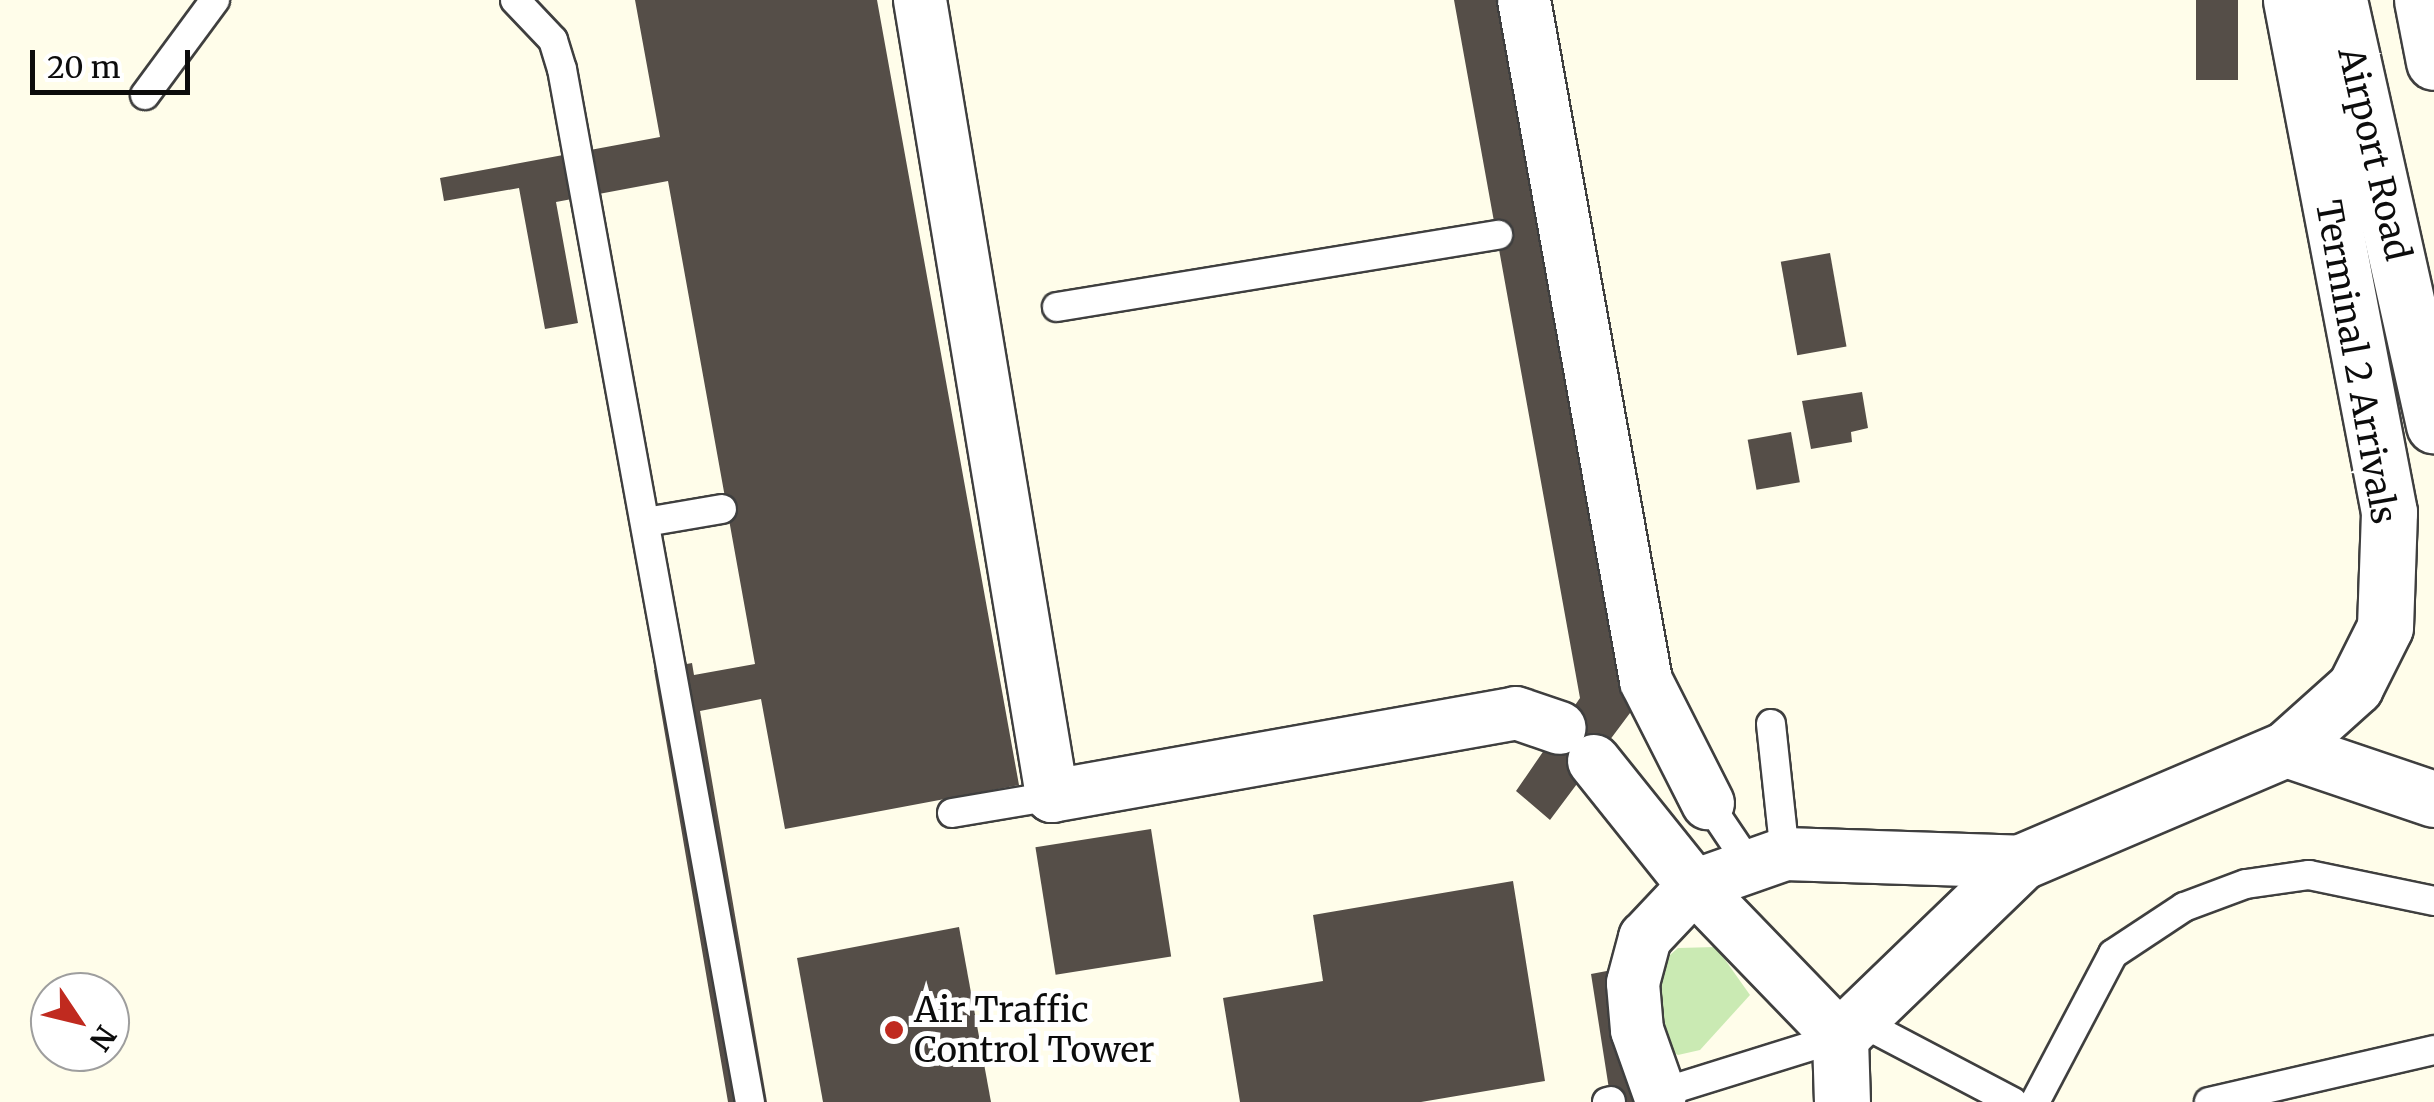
<!DOCTYPE html>
<style>
body{margin:0}
#map{position:relative;width:2434px;height:1102px;overflow:hidden;background:#fffdea;font-family:Merriweather,serif}
div>[style]{position:absolute}
.green>*{inset:0;background:#caeab3}
.building>*{inset:0;background:#554e48;transform-origin:0 0}
.roads{filter:drop-shadow(2px 0 #3f3f3f) drop-shadow(-2px 0 #3f3f3f) drop-shadow(0 2px #3f3f3f) drop-shadow(0 -2px #3f3f3f)}
.service>*{height:28px;margin:-14px;padding:0 14px;transform-origin:14px;border-radius:14px;background:#fff}
.minor>*{height:52px;margin:-26px;padding:0 26px;transform-origin:26px;border-radius:26px;background:#fff}
.tertiary>*{height:55px;margin:-27.5px;padding:0 27.5px;transform-origin:27.5px;border-radius:27.5px;background:#fff}
.dots>*{width:28px;height:28px;translate:-50% -50%;box-sizing:border-box;border:5px solid #fff;border-radius:50%}
span{translate:-50% -50%;white-space:nowrap;text-align:center;line-height:1.15;-webkit-text-stroke:10px #fff;paint-order:stroke}
.street-label{font-size:35px;color:#0c0c0c}
.poi-label{font-size:35px;color:#0c0c0c}
.left{translate:0 -50%;text-align:left}
.north{position:absolute;left:30px;top:972px;width:100px;height:100px;box-sizing:border-box;background:#fff;border:2px solid #9e9e9e;border-radius:50%;rotate:125deg;font-size:28px;font-weight:700;line-height:40px;text-align:center;color:#0c0c0c}
.north::after{content:'';display:block;margin:auto;width:35px;height:45px;background:#c02a1f;clip-path:polygon(50% 0,100% 100%,50% 72%,0 100%)}
.scale{position:absolute;left:30px;top:50px;width:160px;height:45px;box-sizing:border-box;border:5px solid #0c0c0c;border-top:0;padding-left:12px;font-size:30px;line-height:35px;white-space:nowrap;color:#0c0c0c;-webkit-text-stroke:8px #fff;paint-order:stroke}
</style>
<div id="map">
<div class="green">
<div style="clip-path:polygon(1716px 947px,1750px 995px,1700px 1050px,1678px 1055px,1665px 1049px,1654px 969px,1678px 948px)"></div>
</div>
<div class="building">
<div style="clip-path:polygon(635px 0,877px 0,1019px 785px,785px 829px,761px 699px,700px 711px,767px 1102px,728px 1102px,654px 670px,692px 663px,694px 675px,755px 664px,668px 181px,556px 202px,578px 323px,545px 329px,519px 188px,444px 201px,440px 178px,660px 137px)"></div>
<div style="clip-path:polygon(1454px 0,1509px 0,1636px 705px,1550px 820px,1516px 791px,1580px 698px)"></div>
<div style="left:2196px;top:0;width:42px;height:80px"></div>
<div style="left:1830px;top:253px;width:95px;height:50px;rotate:80deg"></div>
<div style="clip-path:polygon(1862px 392px,1868px 428px,1851px 432px,1852px 442px,1811px 449px,1802px 401px)"></div>
<div style="left:1791px;top:432px;width:51px;height:44px;rotate:80deg"></div>
<div style="left:1151px;top:829px;width:129px;height:117px;rotate:81deg"></div>
<div style="clip-path:polygon(1513px 881px,1545px 1081px,1421px 1102px,1240px 1102px,1223px 998px,1323px 981px,1313px 915px)"></div>
<div style="clip-path:polygon(959px 927px,991px 1102px,823px 1102px,797px 958px)"></div>
<div style="clip-path:polygon(1612px 970px,1644px 1102px,1611px 1102px,1591px 974px)"></div>
</div>
<div class="roads">
<div class="service">
<div style="left:515px;top:0;width:55px;rotate:46.5deg"></div>
<div style="left:553px;top:40px;width:30px;rotate:73deg"></div>
<div style="left:562px;top:69px;width:1050px;rotate:79.69deg"></div>
<div style="left:145px;top:95px;width:118px;rotate:-53.6deg"></div>
<div style="left:1057px;top:307px;width:447px;rotate:-9.3deg"></div>
<div style="left:646px;top:522px;width:77px;rotate:-9.7deg"></div>
<div style="left:1771px;top:724px;width:131px;rotate:83.9deg"></div>
<div style="left:1708px;top:803px;width:70px;rotate:56.1deg"></div>
<div style="left:952px;top:813px;width:101px;rotate:-9.6deg"></div>
<div style="left:1857px;top:1020px;width:176px;rotate:27.7deg"></div>
<div style="left:1651px;top:1096px;width:198px;rotate:-17.3deg"></div>
<div style="left:1607px;top:1102px;width:4px;rotate:-14deg"></div>
<div style="left:2035px;top:1102px;width:167px;rotate:-62.2deg"></div>
<div style="left:2113px;top:954px;width:85px;rotate:-33.5deg"></div>
<div style="left:2184px;top:907px;width:66px;rotate:-20.4deg"></div>
<div style="left:2246px;top:884px;width:64px;rotate:-8.1deg"></div>
<div style="left:2309px;top:875px;width:128px;rotate:11.7deg"></div>
<div style="left:2209px;top:1102px;width:231px;rotate:-13deg"></div>
</div>
<div class="minor">
<div style="left:920px;top:0;width:807px;rotate:80.58deg"></div>
<div style="left:1052px;top:796px;width:471px;rotate:-10.1deg"></div>
<div style="left:1516px;top:713px;width:46px;rotate:18.8deg"></div>
<div style="left:1524px;top:0;width:692px;rotate:79.84deg"></div>
<div style="left:1646px;top:681px;width:137px;rotate:63.1deg"></div>
<div style="left:1594px;top:761px;width:160px;rotate:51.3deg"></div>
<div style="left:1694px;top:886px;width:210px;rotate:46deg"></div>
<div style="left:1660px;top:1095px;width:69px;rotate:-109.5deg"></div>
<div style="left:1637px;top:1030px;width:47px;rotate:-94.9deg"></div>
<div style="left:1633px;top:983px;width:47px;rotate:-75.1deg"></div>
<div style="left:1645px;top:938px;width:71px;rotate:-46.7deg"></div>
<div style="left:1694px;top:886px;width:96px;rotate:-19.4deg"></div>
<div style="left:1785px;top:854px;width:236px;rotate:1.9deg"></div>
</div>
<div class="tertiary">
<div style="left:2339px;top:0;width:436px;rotate:77.4deg"></div>
<div style="left:2422px;top:0;width:63px;rotate:79deg"></div>
<div style="left:2286px;top:749px;width:156px;rotate:18.7deg"></div>
<div style="left:1842px;top:1102px;width:65px;rotate:-91.8deg"></div>
<div style="left:1840px;top:1037px;width:252px;rotate:-44deg"></div>
<div style="left:2021px;top:862px;width:288px;rotate:-23.1deg"></div>
<div style="left:2286px;top:749px;width:93px;rotate:-41.9deg"></div>
<div style="left:2355px;top:687px;width:67px;rotate:-63.4deg"></div>
<div style="left:2385px;top:627px;width:115px;rotate:-88deg"></div>
<div style="left:2389px;top:512px;width:521px;rotate:-100.84deg"></div>
</div>
</div>
<div class="dots">
<div style="left:894px;top:1030px;background:#c02a1f"></div>
</div>
<div class="street-label">
<span style="left:2374px;top:154px;rotate:77deg">Airport Road</span>
<span style="left:2356px;top:362px;rotate:80deg">Terminal 2 Arrivals</span>
</div>
<div class="poi-label">
<span class="left" style="left:914px;top:1030px">Air Traffic<br>Control Tower</span>
</div>
<div class="north">N</div>
<div class="scale">20 m</div>
</div>
